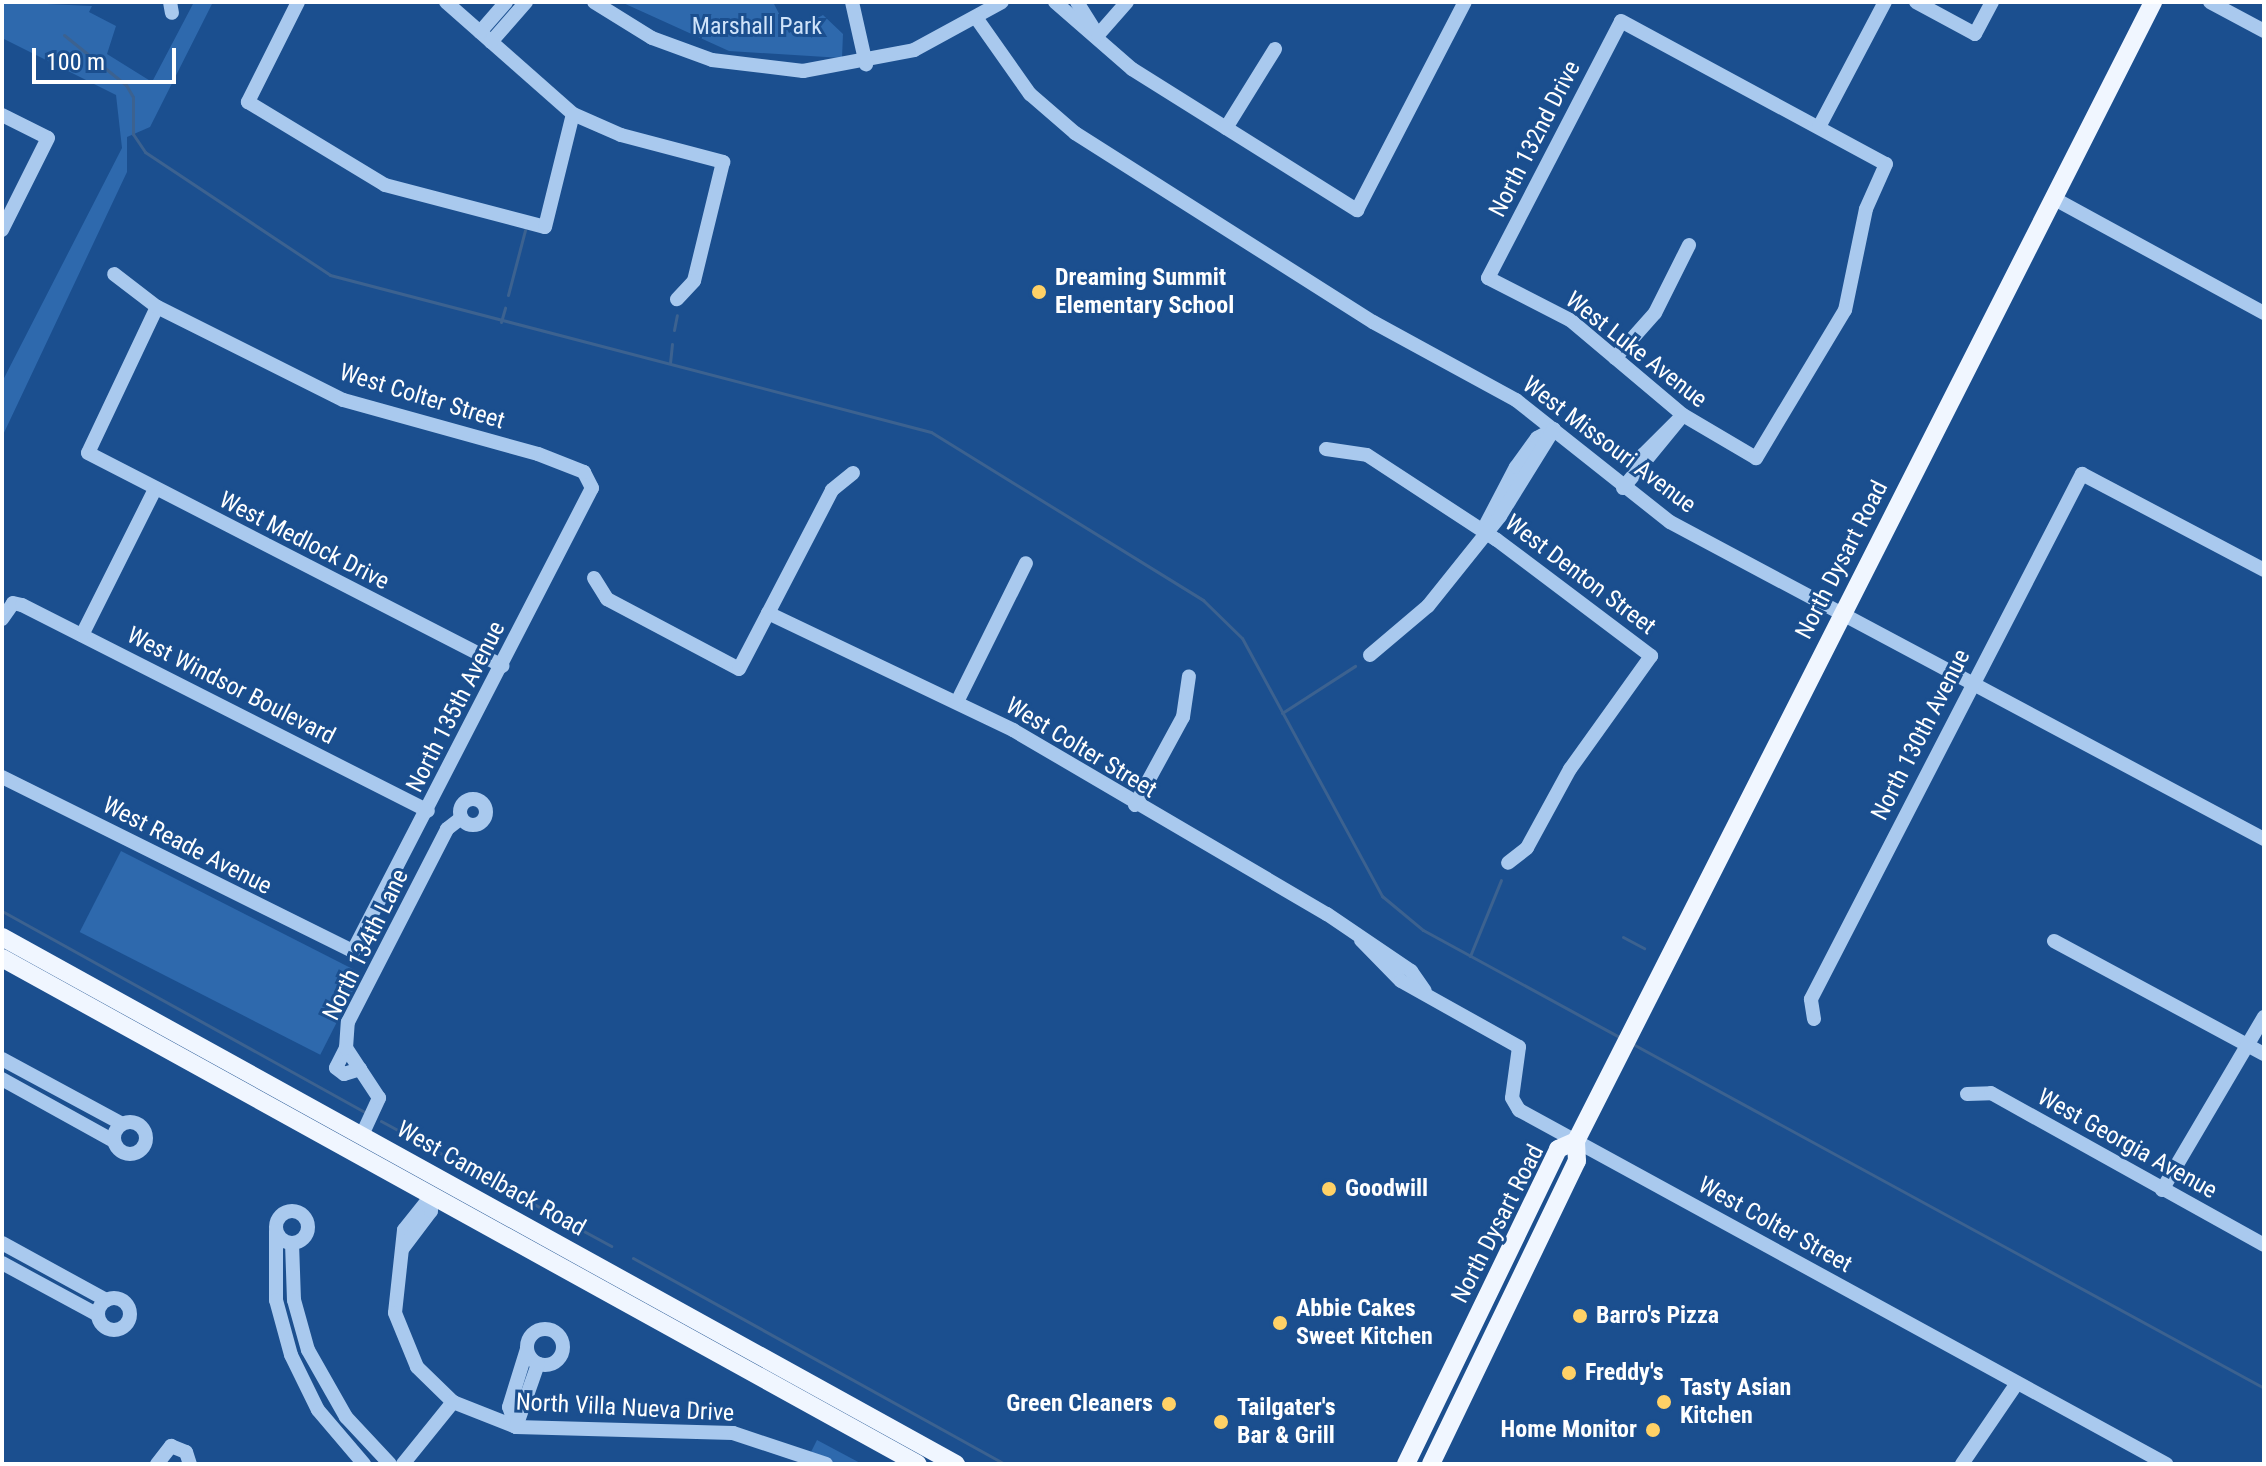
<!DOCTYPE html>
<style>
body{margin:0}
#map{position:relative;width:2266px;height:1466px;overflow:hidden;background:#1b4f8f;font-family:"Roboto Condensed",sans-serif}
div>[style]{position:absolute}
.green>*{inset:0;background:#2e69ad;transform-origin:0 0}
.stream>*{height:3px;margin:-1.5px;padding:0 1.5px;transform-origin:1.5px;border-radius:1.5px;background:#3c6290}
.minor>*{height:14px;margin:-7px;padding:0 7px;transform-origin:7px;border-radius:7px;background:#a9c9ee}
.minor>.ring{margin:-7px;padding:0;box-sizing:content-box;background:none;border:14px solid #a9c9ee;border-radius:50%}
.major>*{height:18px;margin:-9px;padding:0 9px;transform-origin:9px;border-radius:9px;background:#f0f6ff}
.dots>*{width:22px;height:22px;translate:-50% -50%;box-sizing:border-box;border:4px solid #1b4f8f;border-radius:50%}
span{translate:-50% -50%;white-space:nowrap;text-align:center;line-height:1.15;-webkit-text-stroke:6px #1b4f8f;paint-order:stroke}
.park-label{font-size:24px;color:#cfe3fa}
.street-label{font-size:24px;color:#fff}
.poi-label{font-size:24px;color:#fff;font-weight:700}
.left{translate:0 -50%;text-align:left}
.right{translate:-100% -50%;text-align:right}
.frame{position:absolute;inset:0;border:4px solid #fff;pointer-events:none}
.scale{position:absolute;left:32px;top:48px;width:144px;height:36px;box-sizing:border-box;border:4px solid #fff;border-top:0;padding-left:10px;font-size:24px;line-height:28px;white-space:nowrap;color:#fff;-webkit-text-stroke:6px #1b4f8f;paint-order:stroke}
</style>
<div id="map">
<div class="green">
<div style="clip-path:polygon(2px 2px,92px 6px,89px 12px,116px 26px,107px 54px,152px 82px,194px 2px,213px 2px,150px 127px,127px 137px,127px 172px,2px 437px,2px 382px,122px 148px,116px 95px,2px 38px)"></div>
<div style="clip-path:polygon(621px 2px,773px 2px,789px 33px,823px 15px,843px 34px,842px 58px,729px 51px)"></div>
<div style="left:121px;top:851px;width:270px;height:91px;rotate:27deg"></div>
<div style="clip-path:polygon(817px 1440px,862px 1464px,805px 1464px)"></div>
</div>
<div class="stream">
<div style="left:64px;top:35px;width:80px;rotate:38.9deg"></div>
<div style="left:126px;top:85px;width:14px;rotate:60deg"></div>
<div style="left:133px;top:97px;width:37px;rotate:90deg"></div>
<div style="left:133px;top:134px;width:22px;rotate:56deg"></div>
<div style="left:145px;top:152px;width:222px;rotate:33.6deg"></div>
<div style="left:330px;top:275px;width:621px;rotate:14.64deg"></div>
<div style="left:931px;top:432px;width:320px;rotate:31.7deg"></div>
<div style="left:1203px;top:600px;width:54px;rotate:44.3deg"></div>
<div style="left:1242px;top:638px;width:294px;rotate:61.5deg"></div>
<div style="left:1382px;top:896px;width:53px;rotate:39.7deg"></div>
<div style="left:1423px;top:930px;width:226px;rotate:28.6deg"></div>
<div style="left:508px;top:295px;width:67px;rotate:-75.3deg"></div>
<div style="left:501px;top:322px;width:15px;rotate:-74deg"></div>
<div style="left:674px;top:330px;width:15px;rotate:-79deg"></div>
<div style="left:670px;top:363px;width:19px;rotate:-84deg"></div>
<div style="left:1282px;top:713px;width:87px;rotate:-32.8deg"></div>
<div style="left:2px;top:911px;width:413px;rotate:29deg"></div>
<div style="left:1623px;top:937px;width:24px;rotate:28deg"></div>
<div style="left:1470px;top:956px;width:82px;rotate:-67.8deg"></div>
<div style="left:1631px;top:1043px;width:721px;rotate:28.59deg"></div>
<div style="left:381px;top:1121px;width:262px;rotate:28.5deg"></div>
<div style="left:633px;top:1258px;width:424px;rotate:29deg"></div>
</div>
<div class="minor">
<div style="left:170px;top:2px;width:11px;rotate:80deg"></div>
<div style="left:298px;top:2px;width:112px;rotate:116.6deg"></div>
<div style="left:248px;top:102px;width:160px;rotate:31.2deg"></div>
<div style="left:385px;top:185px;width:165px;rotate:14.7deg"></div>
<div style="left:545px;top:227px;width:116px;rotate:-76.1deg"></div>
<div style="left:446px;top:2px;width:169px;rotate:41.4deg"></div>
<div style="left:573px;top:114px;width:52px;rotate:23.6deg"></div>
<div style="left:621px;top:135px;width:106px;rotate:14.8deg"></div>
<div style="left:723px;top:162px;width:122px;rotate:103.7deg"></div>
<div style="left:694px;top:281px;width:25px;rotate:133deg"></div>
<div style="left:594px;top:2px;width:68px;rotate:31.8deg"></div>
<div style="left:652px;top:38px;width:64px;rotate:20.1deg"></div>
<div style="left:712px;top:60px;width:92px;rotate:6.9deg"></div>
<div style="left:803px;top:71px;width:113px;rotate:-10.7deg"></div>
<div style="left:914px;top:50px;width:100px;rotate:-28.6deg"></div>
<div style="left:852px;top:2px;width:64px;rotate:77.3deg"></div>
<div style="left:1055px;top:2px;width:102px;rotate:41deg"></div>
<div style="left:1132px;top:69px;width:266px;rotate:32.1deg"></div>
<div style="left:1357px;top:210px;width:234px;rotate:-62.6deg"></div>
<div style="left:1077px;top:2px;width:39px;rotate:58deg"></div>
<div style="left:1916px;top:2px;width:67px;rotate:28.5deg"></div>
<div style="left:1975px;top:34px;width:36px;rotate:-62deg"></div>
<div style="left:2210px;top:2px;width:61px;rotate:28.2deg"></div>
<div style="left:977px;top:19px;width:92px;rotate:54.8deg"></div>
<div style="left:1030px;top:94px;width:60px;rotate:40.9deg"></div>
<div style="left:1075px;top:133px;width:353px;rotate:32.4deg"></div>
<div style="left:1373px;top:322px;width:163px;rotate:28.6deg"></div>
<div style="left:1516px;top:400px;width:196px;rotate:38.4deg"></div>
<div style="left:1670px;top:522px;width:673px;rotate:28.09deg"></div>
<div style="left:1621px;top:21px;width:301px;rotate:28.4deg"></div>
<div style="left:1886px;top:164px;width:49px;rotate:114deg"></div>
<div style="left:1866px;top:209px;width:103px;rotate:101.7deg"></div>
<div style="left:1845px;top:310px;width:173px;rotate:121deg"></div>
<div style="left:1756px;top:458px;width:85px;rotate:-149.5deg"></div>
<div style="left:1683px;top:415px;width:148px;rotate:-139.9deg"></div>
<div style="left:1570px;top:320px;width:92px;rotate:-152.9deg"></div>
<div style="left:1488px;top:278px;width:289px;rotate:-62.6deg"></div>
<div style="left:480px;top:32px;width:40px;rotate:-49deg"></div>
<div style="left:1098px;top:35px;width:44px;rotate:-48.7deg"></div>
<div style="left:491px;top:42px;width:53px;rotate:-48.8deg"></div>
<div style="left:2px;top:115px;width:51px;rotate:26.6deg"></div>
<div style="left:48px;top:138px;width:103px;rotate:116.6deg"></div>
<div style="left:1819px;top:127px;width:141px;rotate:-62.2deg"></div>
<div style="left:1226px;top:128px;width:93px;rotate:-58.2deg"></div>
<div style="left:2053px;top:198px;width:240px;rotate:28.6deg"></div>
<div style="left:157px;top:307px;width:161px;rotate:115.3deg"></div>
<div style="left:88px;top:453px;width:466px;rotate:27.2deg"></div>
<div style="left:1615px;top:358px;width:60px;rotate:-48.4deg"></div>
<div style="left:1655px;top:313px;width:76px;rotate:-63.4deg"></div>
<div style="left:1326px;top:449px;width:41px;rotate:8.3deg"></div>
<div style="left:1367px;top:455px;width:155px;rotate:33.2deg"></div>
<div style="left:1497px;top:540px;width:193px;rotate:37deg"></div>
<div style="left:1651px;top:656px;width:139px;rotate:125.6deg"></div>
<div style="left:1570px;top:769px;width:90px;rotate:118.6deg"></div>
<div style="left:1527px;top:848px;width:24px;rotate:142deg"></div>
<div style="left:1639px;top:470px;width:16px;rotate:-75deg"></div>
<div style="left:1643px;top:455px;width:55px;rotate:-45deg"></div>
<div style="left:1623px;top:488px;width:94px;rotate:-50.6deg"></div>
<div style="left:1483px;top:530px;width:71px;rotate:-62.4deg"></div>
<div style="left:1516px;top:467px;width:36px;rotate:-54deg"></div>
<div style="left:1537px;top:438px;width:19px;rotate:-28deg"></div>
<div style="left:594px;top:578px;width:25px;rotate:58deg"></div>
<div style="left:607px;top:599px;width:149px;rotate:27.9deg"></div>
<div style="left:739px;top:669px;width:202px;rotate:-62.5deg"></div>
<div style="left:832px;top:490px;width:27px;rotate:-39deg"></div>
<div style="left:768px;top:613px;width:272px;rotate:25.5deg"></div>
<div style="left:1013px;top:730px;width:364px;rotate:30.4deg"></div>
<div style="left:1327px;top:914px;width:102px;rotate:34.2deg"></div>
<div style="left:1411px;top:971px;width:24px;rotate:55deg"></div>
<div style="left:2px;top:619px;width:19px;rotate:-55deg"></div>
<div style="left:13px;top:603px;width:9px;rotate:13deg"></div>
<div style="left:22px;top:605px;width:455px;rotate:26.9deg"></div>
<div style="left:82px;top:635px;width:163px;rotate:-63.4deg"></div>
<div style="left:1370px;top:655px;width:76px;rotate:-40.2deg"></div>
<div style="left:1428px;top:606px;width:115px;rotate:-51.3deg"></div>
<div style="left:1500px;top:516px;width:102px;rotate:-58.2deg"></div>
<div style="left:957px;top:702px;width:155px;rotate:-63.6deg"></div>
<div style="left:2px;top:777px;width:392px;rotate:26.4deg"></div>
<div style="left:353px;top:951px;width:521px;rotate:-62.7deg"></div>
<div style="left:592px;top:488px;width:18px;rotate:-117deg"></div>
<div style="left:584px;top:472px;width:49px;rotate:-158.6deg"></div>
<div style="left:538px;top:454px;width:202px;rotate:-164.5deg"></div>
<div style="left:343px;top:400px;width:208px;rotate:-153.4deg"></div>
<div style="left:157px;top:307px;width:54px;rotate:-142.5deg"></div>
<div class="ring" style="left:460px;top:799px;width:12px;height:12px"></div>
<div style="left:1135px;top:805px;width:100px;rotate:-61.4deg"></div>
<div style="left:1183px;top:717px;width:41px;rotate:-81.7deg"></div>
<div style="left:1361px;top:940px;width:57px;rotate:45.7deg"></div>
<div style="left:1401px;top:981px;width:135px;rotate:29.2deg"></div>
<div style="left:1519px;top:1047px;width:51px;rotate:97.8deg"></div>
<div style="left:1512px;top:1098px;width:14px;rotate:60deg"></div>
<div style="left:1519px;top:1110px;width:738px;rotate:28.68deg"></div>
<div style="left:2054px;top:941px;width:238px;rotate:28.3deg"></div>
<div style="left:1814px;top:1019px;width:20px;rotate:-99deg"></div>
<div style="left:1811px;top:999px;width:591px;rotate:-62.7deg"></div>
<div style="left:2082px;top:474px;width:206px;rotate:27.8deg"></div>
<div style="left:346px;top:1048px;width:22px;rotate:117deg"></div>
<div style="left:336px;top:1068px;width:10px;rotate:37deg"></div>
<div style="left:344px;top:1074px;width:17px;rotate:-17deg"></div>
<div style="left:2px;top:1059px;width:136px;rotate:28.4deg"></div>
<div style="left:2px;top:1079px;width:128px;rotate:29deg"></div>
<div style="left:1967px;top:1094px;width:24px;rotate:-2deg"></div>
<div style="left:1991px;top:1093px;width:312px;rotate:29.1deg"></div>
<div class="ring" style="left:114px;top:1122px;width:18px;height:18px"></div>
<div style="left:362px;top:1135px;width:41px;rotate:-65.3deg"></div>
<div style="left:379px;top:1098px;width:60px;rotate:-123.4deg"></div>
<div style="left:346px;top:1048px;width:26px;rotate:-86deg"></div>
<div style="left:348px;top:1022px;width:217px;rotate:-62.8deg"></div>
<div style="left:447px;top:829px;width:18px;rotate:-38deg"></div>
<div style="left:2162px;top:1190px;width:201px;rotate:-59.5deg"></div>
<div style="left:431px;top:1196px;width:43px;rotate:128.5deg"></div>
<div style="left:404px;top:1230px;width:83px;rotate:96.2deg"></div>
<div style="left:395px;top:1313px;width:58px;rotate:67.8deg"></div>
<div style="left:417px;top:1367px;width:50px;rotate:44.2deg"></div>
<div style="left:453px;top:1402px;width:68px;rotate:21.6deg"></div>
<div style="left:516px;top:1427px;width:217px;rotate:1.6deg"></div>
<div style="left:733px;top:1433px;width:98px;rotate:18.4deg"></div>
<div class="ring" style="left:276px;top:1211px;width:18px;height:18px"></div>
<div style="left:276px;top:1231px;width:69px;rotate:90deg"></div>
<div style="left:276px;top:1300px;width:57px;rotate:74.7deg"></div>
<div style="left:291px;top:1355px;width:61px;rotate:63.9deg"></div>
<div style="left:318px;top:1410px;width:71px;rotate:49.6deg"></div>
<div style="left:2px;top:1243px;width:119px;rotate:28.7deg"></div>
<div style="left:292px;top:1243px;width:57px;rotate:88deg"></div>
<div style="left:294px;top:1300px;width:52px;rotate:74.4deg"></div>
<div style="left:308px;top:1350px;width:77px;rotate:60.4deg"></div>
<div style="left:346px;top:1417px;width:64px;rotate:46.9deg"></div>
<div style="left:403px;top:1248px;width:46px;rotate:-52.9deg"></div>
<div style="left:431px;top:1211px;width:15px;rotate:-90deg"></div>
<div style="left:2px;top:1263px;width:109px;rotate:28.4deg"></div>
<div class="ring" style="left:98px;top:1298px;width:18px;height:18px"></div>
<div class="ring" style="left:527px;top:1329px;width:22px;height:22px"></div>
<div style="left:516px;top:1427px;width:21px;rotate:-109deg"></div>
<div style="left:509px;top:1407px;width:61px;rotate:-72.8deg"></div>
<div style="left:516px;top:1427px;width:67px;rotate:-70.8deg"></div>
<div style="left:157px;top:1464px;width:23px;rotate:-52deg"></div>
<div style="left:171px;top:1446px;width:16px;rotate:22deg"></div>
<div style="left:186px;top:1452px;width:13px;rotate:72deg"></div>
<div style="left:403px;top:1464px;width:80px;rotate:-51.1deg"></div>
<div style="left:1962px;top:1464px;width:98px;rotate:-55.8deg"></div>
</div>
<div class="major">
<div style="left:2px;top:937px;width:1090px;rotate:28.92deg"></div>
<div style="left:2px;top:958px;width:1046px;rotate:28.92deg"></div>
<div style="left:1406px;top:1464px;width:350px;rotate:-64.2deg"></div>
<div style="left:1558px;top:1149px;width:20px;rotate:-24deg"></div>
<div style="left:1431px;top:1464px;width:336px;rotate:-64.3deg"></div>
<div style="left:1577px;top:1161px;width:20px;rotate:-93deg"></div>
<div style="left:1576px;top:1141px;width:1277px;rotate:-63.13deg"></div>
</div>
<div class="dots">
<div style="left:1039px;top:292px;background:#ffd166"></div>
<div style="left:1329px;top:1189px;background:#ffd166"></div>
<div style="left:1580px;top:1316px;background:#ffd166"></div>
<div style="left:1280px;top:1323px;background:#ffd166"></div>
<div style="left:1569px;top:1373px;background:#ffd166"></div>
<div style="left:1664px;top:1402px;background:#ffd166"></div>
<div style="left:1169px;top:1404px;background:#ffd166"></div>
<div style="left:1221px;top:1422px;background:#ffd166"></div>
<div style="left:1653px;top:1430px;background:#ffd166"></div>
</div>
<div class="park-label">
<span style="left:757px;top:27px">Marshall Park</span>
</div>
<div class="street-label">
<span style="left:1535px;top:139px;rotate:-63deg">North 132nd Drive</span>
<span style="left:1636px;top:350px;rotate:38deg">West Luke Avenue</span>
<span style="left:422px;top:397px;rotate:17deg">West Colter Street</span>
<span style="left:1609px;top:445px;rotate:37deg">West Missouri Avenue</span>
<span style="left:304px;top:541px;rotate:27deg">West Medlock Drive</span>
<span style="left:1842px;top:560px;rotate:-63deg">North Dysart Road</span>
<span style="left:1580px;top:575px;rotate:37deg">West Denton Street</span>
<span style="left:231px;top:686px;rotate:27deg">West Windsor Boulevard</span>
<span style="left:456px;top:707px;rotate:-63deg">North 135th Avenue</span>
<span style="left:1921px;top:735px;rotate:-63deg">North 130th Avenue</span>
<span style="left:1081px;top:748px;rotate:31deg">West Colter Street</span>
<span style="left:187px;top:846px;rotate:27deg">West Reade Avenue</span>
<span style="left:366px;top:945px;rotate:-64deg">North 134th Lane</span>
<span style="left:2127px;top:1144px;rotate:29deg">West Georgia Avenue</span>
<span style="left:491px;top:1179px;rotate:29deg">West Camelback Road</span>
<span style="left:1498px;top:1224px;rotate:-63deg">North Dysart Road</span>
<span style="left:1775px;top:1225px;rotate:29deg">West Colter Street</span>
<span style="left:625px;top:1408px;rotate:3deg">North Villa Nueva Drive</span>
</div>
<div class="poi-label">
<span class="left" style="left:1055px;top:292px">Dreaming Summit<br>Elementary School</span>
<span class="left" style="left:1345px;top:1189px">Goodwill</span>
<span class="left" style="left:1296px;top:1323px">Abbie Cakes<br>Sweet Kitchen</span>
<span class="left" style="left:1596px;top:1316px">Barro's Pizza</span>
<span class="left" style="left:1585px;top:1373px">Freddy's</span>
<span class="left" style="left:1680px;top:1402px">Tasty Asian<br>Kitchen</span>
<span class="right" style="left:1153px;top:1404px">Green Cleaners</span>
<span class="left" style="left:1237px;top:1422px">Tailgater's<br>Bar &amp; Grill</span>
<span class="right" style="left:1637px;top:1430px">Home Monitor</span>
</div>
<div class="frame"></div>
<div class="scale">100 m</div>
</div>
